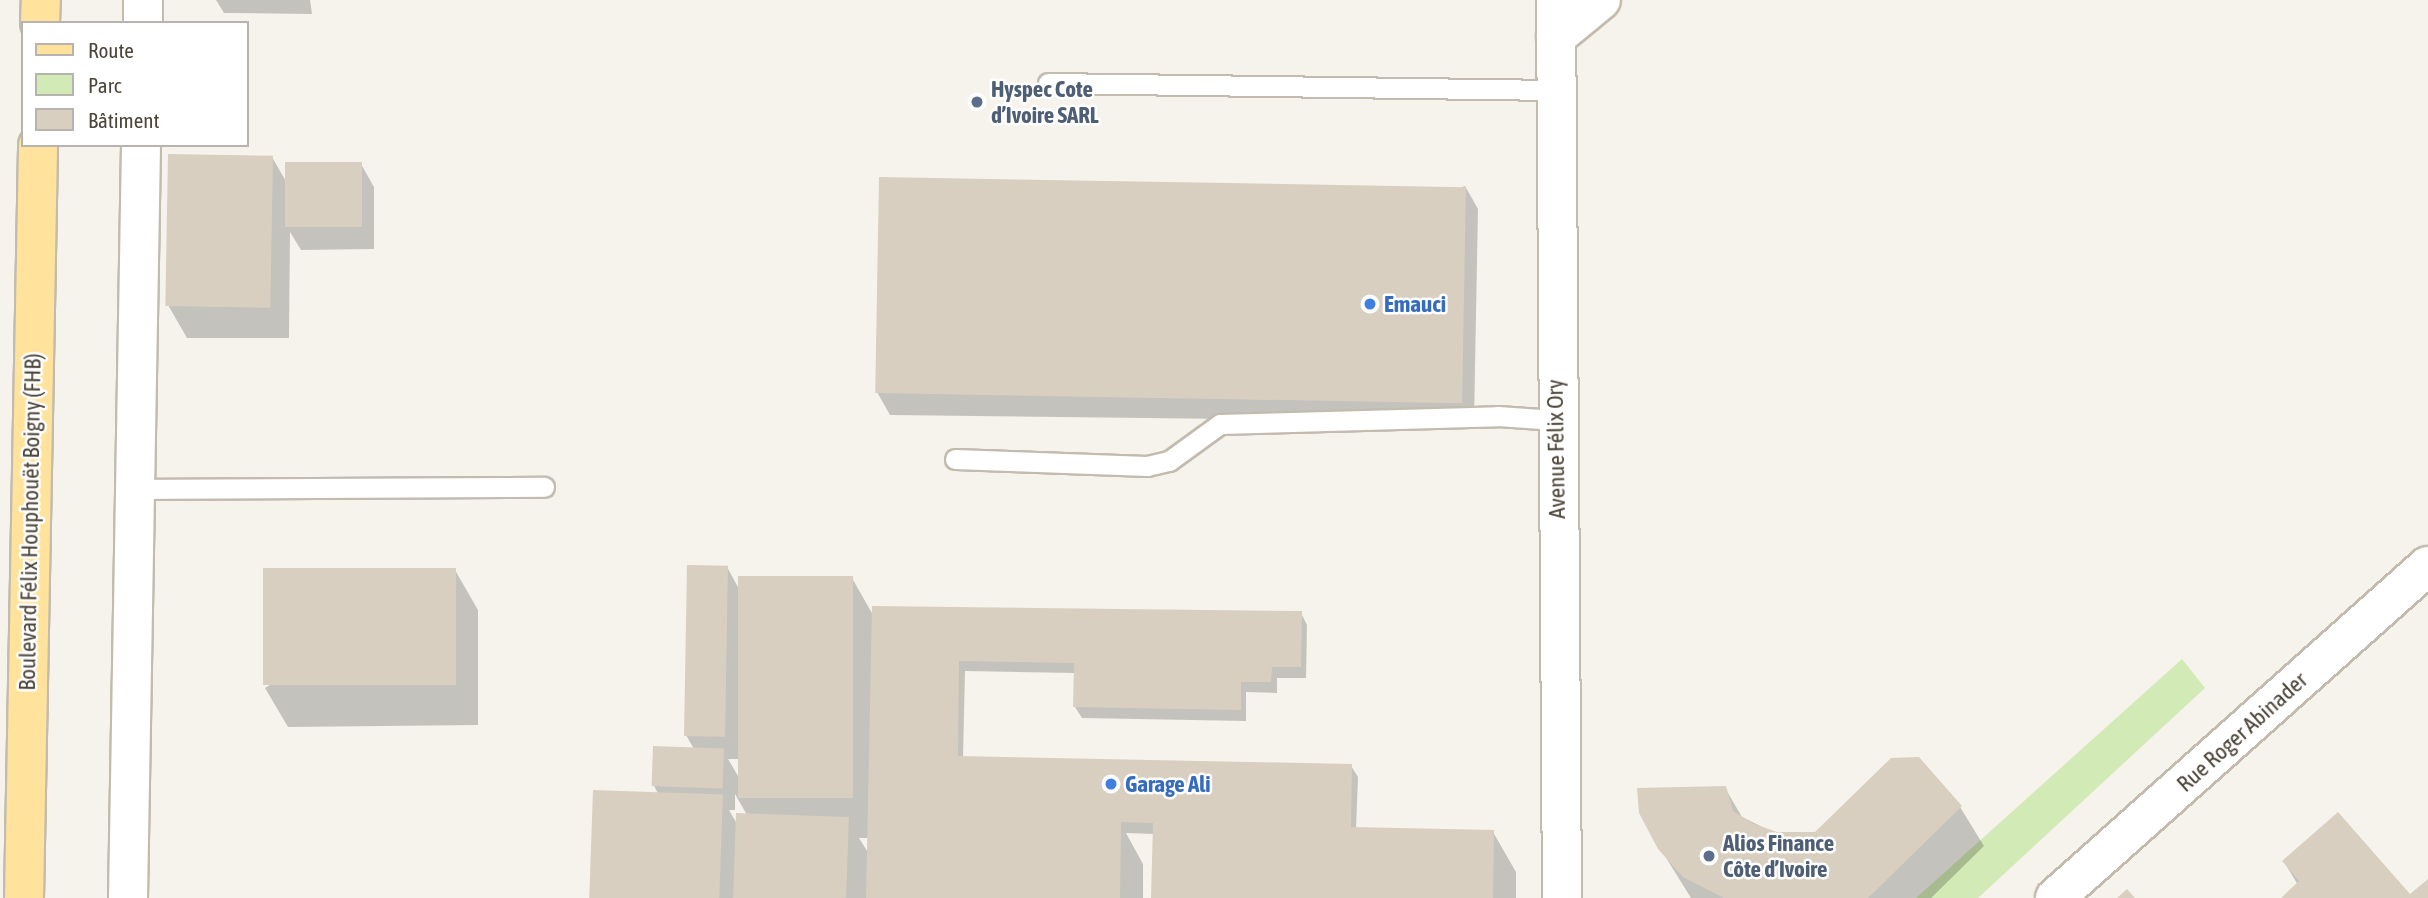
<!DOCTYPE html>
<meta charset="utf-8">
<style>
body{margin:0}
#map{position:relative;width:2428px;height:898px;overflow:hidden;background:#f6f3ec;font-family:"Asap Condensed",sans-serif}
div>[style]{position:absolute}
.green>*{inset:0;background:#d2eab5}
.shadow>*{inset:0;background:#0003}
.building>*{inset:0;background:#d8cfc1;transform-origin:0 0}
.roads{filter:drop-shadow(2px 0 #c2bbae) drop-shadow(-2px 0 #c2bbae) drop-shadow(0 2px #c2bbae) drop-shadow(0 -2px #c2bbae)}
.service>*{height:19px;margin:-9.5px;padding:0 9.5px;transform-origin:9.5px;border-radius:9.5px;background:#fff}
.minor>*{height:38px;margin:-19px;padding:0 19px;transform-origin:19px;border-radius:19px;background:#fff}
.tertiary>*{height:38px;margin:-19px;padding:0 19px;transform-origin:19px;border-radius:19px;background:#fff}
.primary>*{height:38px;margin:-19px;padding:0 19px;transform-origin:19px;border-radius:19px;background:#ffe39c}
.dots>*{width:19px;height:19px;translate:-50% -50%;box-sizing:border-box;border:4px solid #fff;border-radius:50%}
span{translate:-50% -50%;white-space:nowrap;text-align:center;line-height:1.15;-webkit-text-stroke:5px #fff;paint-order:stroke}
.service-label{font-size:23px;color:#4e5e75;font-weight:700}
.left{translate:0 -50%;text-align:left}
.shop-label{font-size:23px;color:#366cbe;font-weight:700}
.street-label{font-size:23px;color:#4b4439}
.legend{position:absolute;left:21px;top:21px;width:228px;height:126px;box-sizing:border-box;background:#fff;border:2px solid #b7b4b0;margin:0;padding:9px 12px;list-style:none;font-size:21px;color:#4b4439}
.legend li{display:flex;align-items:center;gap:14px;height:35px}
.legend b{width:35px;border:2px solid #b7b4b0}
</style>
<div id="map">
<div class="green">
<div style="clip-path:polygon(2182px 659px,2205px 688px,1978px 898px,1916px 898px)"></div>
</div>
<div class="shadow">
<div style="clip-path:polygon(216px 0,310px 0,312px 14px,224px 13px)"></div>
<div style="clip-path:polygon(272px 157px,287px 183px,361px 164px,374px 187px,374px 249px,301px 250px,290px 232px,289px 338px,187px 338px,168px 305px)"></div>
<div style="clip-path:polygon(1465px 186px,1478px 209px,1474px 422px,890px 415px,877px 392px)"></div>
<div style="clip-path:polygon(evenodd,727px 567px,739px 589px,852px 578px,873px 615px,1301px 613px,1307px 625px,1306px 678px,1277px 678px,1277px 693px,1246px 692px,1246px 721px,1082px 718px,1075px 707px,1075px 673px,965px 671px,963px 758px,1351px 766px,1358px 777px,1356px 829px,1493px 832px,1516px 872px,1516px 898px,1153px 898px,1154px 834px,1126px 833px,1143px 864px,1143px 898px,596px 898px,659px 795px,654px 786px,694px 749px,686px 735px,727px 567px,728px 759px,738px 759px,738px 776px,728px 759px,727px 567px,735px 794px,747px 815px,737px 824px,729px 810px,735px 810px,735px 794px,727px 567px,859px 838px,869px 838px,869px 854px,859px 838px)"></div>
<div style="clip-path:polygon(455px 570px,478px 610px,478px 725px,288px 727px,265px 688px)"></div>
<div style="clip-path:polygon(1725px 788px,1742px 817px,1777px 834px,1815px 834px,1960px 807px,1984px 846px,1931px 898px,1691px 898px,1660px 848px)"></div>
<div style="clip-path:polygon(2284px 862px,2410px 897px,2428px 881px,2428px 898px,2283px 898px,2298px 885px)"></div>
</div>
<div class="building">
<div style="left:168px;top:154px;width:105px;height:152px;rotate:1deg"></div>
<div style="left:362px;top:162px;width:65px;height:77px;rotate:90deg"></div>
<div style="left:879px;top:177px;width:587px;height:216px;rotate:1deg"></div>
<div style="left:687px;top:565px;width:41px;height:171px;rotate:1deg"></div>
<div style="left:456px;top:568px;width:117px;height:193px;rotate:90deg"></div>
<div style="left:738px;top:576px;width:115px;height:222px"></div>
<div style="clip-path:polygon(872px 606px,1302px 611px,1301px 667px,1272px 667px,1271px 682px,1241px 682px,1241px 710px,1073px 707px,1074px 663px,959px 661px,958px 756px,1352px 764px,1351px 827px,1494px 830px,1493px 898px,1151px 898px,1153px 823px,1121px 822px,1120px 898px,866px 898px)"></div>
<div style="left:653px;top:746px;width:71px;height:40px;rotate:2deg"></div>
<div style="clip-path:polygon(1919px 757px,1962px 806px,1868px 898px,1724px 898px,1683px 877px,1658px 849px,1639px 813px,1637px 788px,1726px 786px,1733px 811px,1754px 824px,1777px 832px,1815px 832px,1891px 758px)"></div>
<div style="left:593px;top:790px;width:130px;height:108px;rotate:2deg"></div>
<div style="clip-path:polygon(2338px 812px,2410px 894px,2428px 879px,2428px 898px,2281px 898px,2299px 881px,2282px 861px)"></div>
<div style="left:736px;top:813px;width:113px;height:85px;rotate:2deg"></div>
<div style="clip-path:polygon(2127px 889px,2135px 898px,2117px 898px)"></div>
</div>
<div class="roads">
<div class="service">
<div style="left:1048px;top:83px;width:508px;rotate:0.79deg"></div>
<div style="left:955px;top:459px;width:192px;rotate:2.1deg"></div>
<div style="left:1147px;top:466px;width:23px;rotate:-13deg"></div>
<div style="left:1169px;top:461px;width:63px;rotate:-36deg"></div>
<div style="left:1220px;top:424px;width:278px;rotate:-1.6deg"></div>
<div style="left:1498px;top:416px;width:57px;rotate:4deg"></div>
<div style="left:135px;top:489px;width:409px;rotate:-0.3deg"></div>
</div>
<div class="minor">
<div style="left:143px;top:23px;width:23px;rotate:-90deg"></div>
<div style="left:1556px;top:37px;width:58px;rotate:-39.4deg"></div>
<div style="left:128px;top:898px;width:753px;rotate:-89.01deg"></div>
<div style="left:2055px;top:898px;width:499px;rotate:-41.7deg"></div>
</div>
<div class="tertiary">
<div style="left:1556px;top:0;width:898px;rotate:89.62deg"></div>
</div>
<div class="primary">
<div style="left:40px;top:23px;width:23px;rotate:-88deg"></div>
<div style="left:24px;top:898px;width:753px;rotate:-88.93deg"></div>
</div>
</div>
<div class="dots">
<div style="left:977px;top:102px;background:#5c6f8a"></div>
<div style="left:1370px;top:304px;background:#3f7fe0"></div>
<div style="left:1111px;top:784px;background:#3f7fe0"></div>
<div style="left:1709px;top:856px;background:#5c6f8a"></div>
</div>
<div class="service-label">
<span class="left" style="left:991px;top:102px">Hyspec Cote<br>d’Ivoire SARL</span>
<span class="left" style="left:1723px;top:856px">Alios Finance<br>Côte d’Ivoire</span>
</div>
<div class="shop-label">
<span class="left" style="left:1384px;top:304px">Emauci</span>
<span class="left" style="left:1125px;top:784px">Garage Ali</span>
</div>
<div class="street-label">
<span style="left:1556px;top:449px;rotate:-91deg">Avenue Félix Ory</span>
<span style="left:30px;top:522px;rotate:-89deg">Boulevard Félix Houphouët Boigny (FHB)</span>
<span style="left:2242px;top:732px;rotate:-42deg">Rue Roger Abinader</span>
</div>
<ul class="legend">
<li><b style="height:9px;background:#ffe39c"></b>Route</li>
<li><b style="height:19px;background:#d2eab5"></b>Parc</li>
<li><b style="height:19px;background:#d8cfc1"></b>Bâtiment</li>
</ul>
</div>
